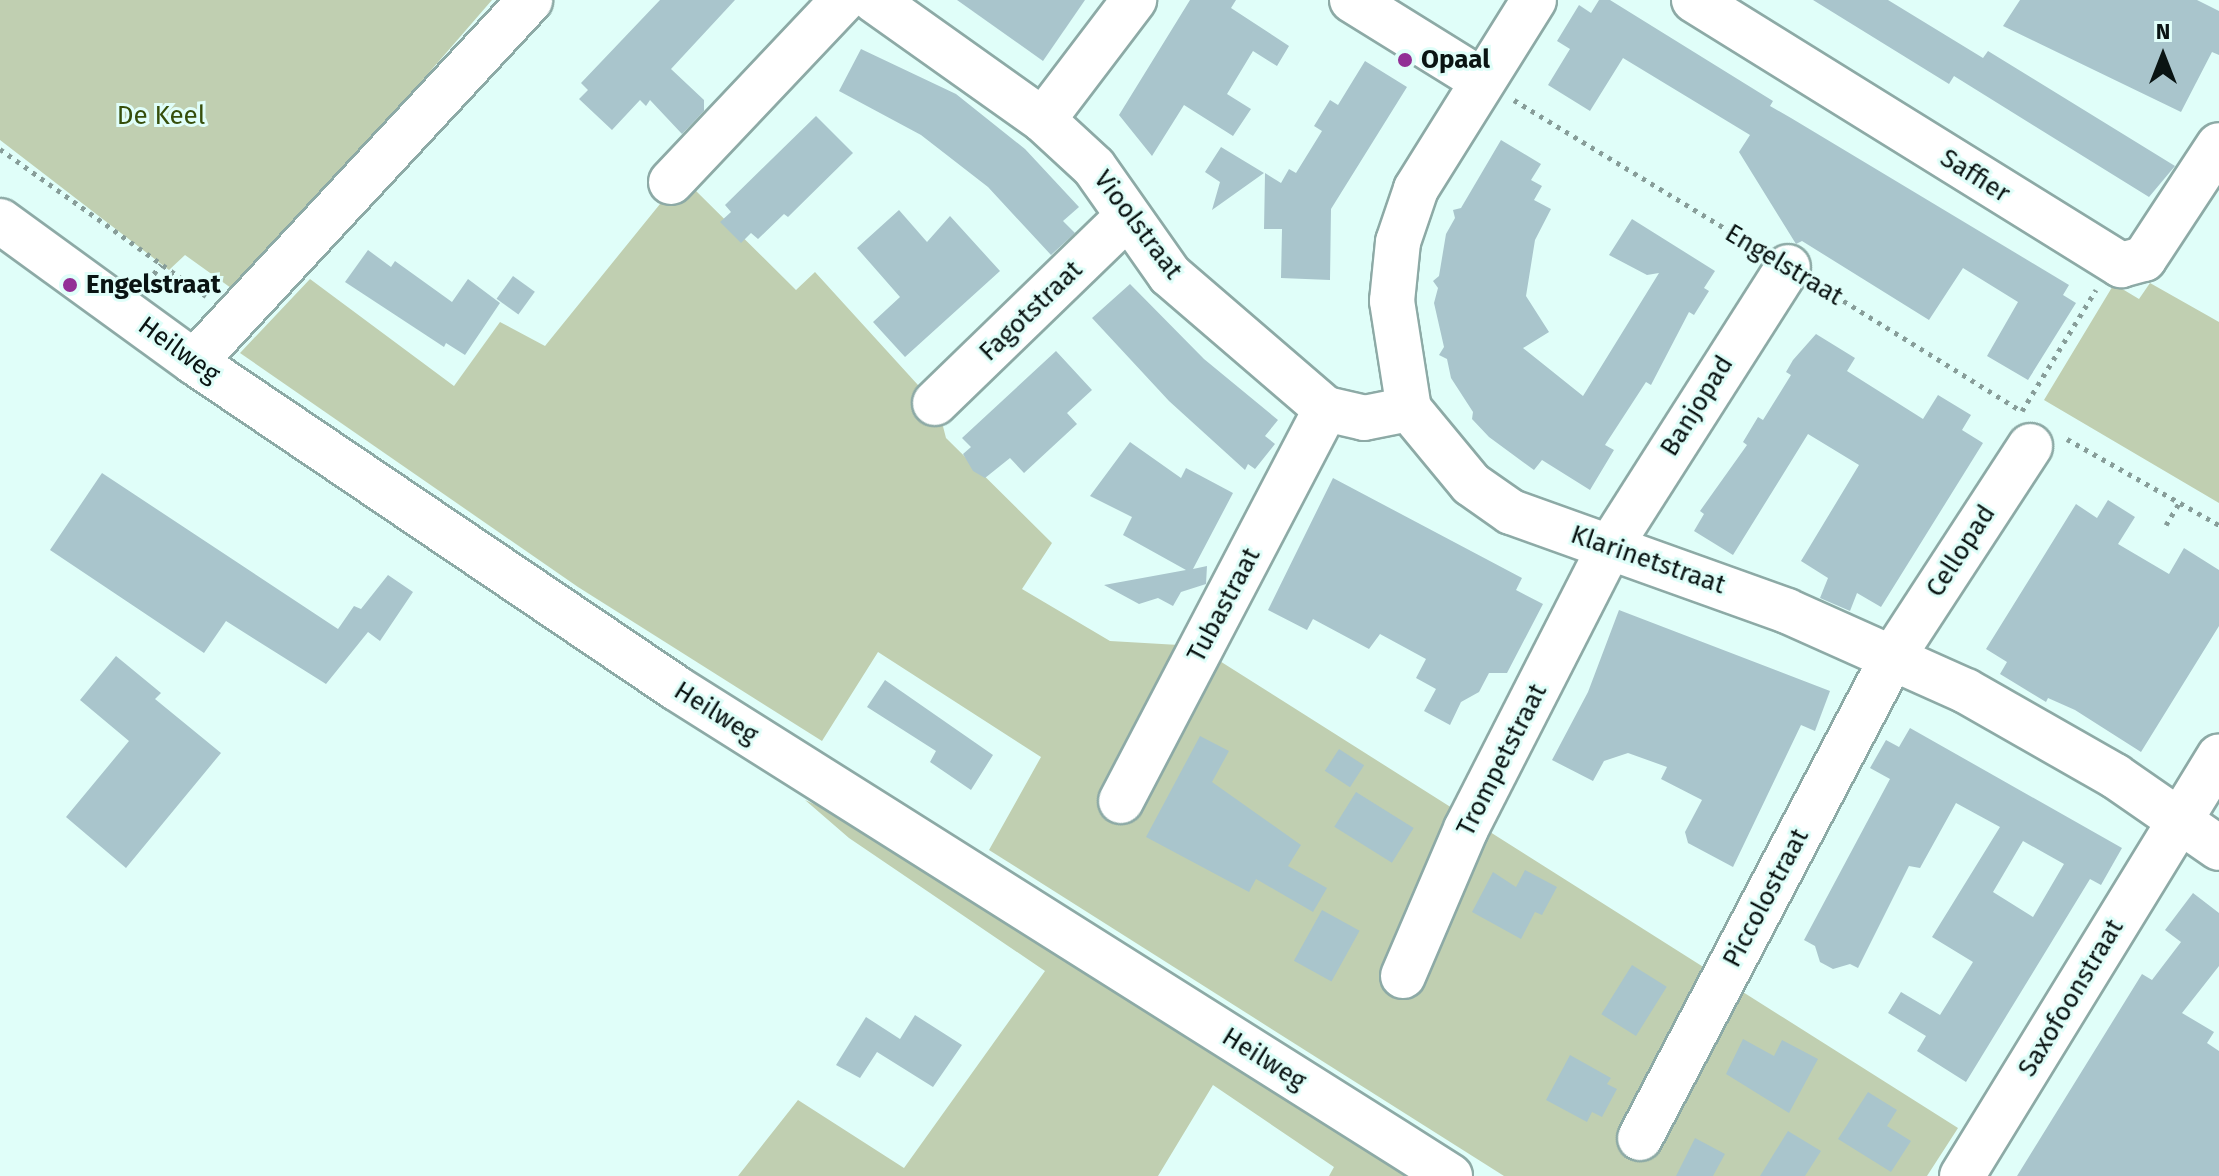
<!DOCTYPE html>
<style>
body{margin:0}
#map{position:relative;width:2219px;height:1176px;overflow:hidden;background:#e0fef9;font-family:"Fira Sans",sans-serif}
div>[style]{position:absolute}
.green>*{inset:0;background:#c0cfb1}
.building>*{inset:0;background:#a9c5cc;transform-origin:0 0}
.path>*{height:5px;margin-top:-2.5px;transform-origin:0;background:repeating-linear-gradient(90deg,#879d99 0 4px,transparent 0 10px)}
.roads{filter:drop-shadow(2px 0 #8daaa6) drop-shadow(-2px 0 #8daaa6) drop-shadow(0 2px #8daaa6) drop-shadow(0 -2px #8daaa6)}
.minor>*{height:44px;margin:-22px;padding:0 22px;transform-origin:22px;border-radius:22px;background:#fff}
.dots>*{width:22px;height:22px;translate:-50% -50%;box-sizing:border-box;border:4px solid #e0fef9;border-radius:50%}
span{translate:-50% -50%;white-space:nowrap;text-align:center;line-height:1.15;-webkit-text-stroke:6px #e0fef9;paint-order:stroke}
.poi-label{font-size:26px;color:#0a1413;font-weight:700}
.left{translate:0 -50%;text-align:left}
.park-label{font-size:26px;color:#354e0a}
.street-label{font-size:26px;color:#0a1413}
.north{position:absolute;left:2123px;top:16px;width:80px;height:80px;-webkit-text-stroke:6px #e0fef9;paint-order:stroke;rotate:0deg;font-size:22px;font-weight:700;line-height:32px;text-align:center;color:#0a1413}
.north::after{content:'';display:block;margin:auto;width:28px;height:36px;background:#0a1413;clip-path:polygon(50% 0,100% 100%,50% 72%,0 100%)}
</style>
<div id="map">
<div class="green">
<div style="clip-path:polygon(0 0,492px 0,238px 293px,185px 255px,169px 270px,0 140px)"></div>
<div style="clip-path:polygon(691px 186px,796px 290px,815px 272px,938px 407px,946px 438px,1052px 543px,1022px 589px,1110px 641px,1196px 646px,1958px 1128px,1927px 1176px,1504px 1176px,989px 850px,1041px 757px,878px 652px,822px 741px,578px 587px,240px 353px,310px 279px,454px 386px,500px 322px,545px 346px,660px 204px)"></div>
<div style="clip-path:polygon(2150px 283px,2219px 322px,2219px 503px,2044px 400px,2114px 284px,2139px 299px)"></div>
<div style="clip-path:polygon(805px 800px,854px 822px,1420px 1176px,1329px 1176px,1334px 1167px,1213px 1085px,1158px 1176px,738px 1176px,798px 1100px,904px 1168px,1045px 971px,849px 838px)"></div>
</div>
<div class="building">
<div style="clip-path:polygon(660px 0,735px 0,671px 69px,704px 100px,704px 111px,682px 134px,650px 100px,646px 106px,640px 100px,612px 130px,579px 99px,588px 90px,581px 83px)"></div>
<div style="clip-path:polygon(957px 0,1085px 0,1043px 61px)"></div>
<div style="clip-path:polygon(1190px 0,1236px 0,1231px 8px,1289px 46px,1277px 66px,1253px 51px,1227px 94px,1251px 109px,1233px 136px,1184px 105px,1152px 156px,1119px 115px)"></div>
<div style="clip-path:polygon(1599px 0,1610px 0,1773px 101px,1770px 106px,1791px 118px,2069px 285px,2063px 295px,2076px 303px,2028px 380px,1987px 356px,2018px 302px,1963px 268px,1929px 320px,1802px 241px,1796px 244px,1739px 152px,1750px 135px,1623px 58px,1590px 111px,1548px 85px,1570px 49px,1557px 41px,1579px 5px,1591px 13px)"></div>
<div style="clip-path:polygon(1813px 0,1888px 0,1983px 58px,1988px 51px,2175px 166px,2149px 197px,1954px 76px,1949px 84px)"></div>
<div style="clip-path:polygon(2020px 0,2197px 0,2219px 11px,2219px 55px,2212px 52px,2181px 112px,2003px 26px)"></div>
<div style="clip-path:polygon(861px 49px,956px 94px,1025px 149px,1079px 207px,1063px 221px,1075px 233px,1051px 255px,988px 187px,921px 135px,839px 91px)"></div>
<div style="clip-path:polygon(1365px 61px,1407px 87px,1331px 209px,1330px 280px,1281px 278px,1282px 229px,1264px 229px,1265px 173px,1281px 183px,1289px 169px,1296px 173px,1322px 131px,1314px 126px,1330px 100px,1338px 105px)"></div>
<div style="clip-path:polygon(816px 116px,853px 153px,788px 217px,784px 214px,758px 239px,751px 233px,741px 243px,720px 222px,731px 212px,725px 205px)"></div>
<div style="clip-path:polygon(1501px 140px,1541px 164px,1531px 180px,1542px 186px,1534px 200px,1551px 209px,1535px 240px,1526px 296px,1549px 332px,1523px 348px,1583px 396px,1659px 273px,1647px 275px,1609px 255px,1632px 219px,1715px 271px,1704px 288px,1709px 291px,1694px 315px,1689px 312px,1651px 385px,1646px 382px,1605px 445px,1614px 450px,1590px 490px,1542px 460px,1534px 470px,1489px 437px,1472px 419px,1473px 412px,1451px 378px,1447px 359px,1439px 355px,1444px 347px,1434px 303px,1438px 288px,1433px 281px,1439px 276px,1446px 234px,1455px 218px,1453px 210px,1461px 208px)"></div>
<div style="clip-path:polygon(1221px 147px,1264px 173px,1212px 210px,1220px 182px,1205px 172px)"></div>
<div style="clip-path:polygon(899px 210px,927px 242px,950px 216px,1000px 271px,905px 357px,873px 322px,900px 297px,857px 248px)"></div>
<div style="clip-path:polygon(368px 250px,391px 267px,395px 261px,452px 302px,468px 279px,500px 303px,465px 355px,446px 343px,444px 347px,345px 282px)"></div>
<div style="left:513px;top:276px;width:27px;height:28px;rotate:36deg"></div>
<div style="clip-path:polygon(1130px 284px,1204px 359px,1278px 420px,1265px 436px,1275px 444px,1255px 469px,1248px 464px,1245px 470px,1169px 401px,1092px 318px)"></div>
<div style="clip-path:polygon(1816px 334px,1855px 358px,1847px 371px,1923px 419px,1938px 395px,1971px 415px,1962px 430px,1983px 443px,1881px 607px,1857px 593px,1850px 611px,1820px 598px,1828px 578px,1801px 561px,1859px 465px,1808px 434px,1733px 555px,1694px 531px,1704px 514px,1700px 511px,1747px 445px,1743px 442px,1758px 417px,1763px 420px,1791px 375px,1786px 372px,1793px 360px)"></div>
<div style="clip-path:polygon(1056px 351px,1092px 390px,1067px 413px,1077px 424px,1024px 473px,1010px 458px,985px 478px,973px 471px,963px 454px,971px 447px,962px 438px)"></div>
<div style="clip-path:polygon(1130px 442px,1181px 478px,1186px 468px,1233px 493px,1193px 569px,1207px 566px,1206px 584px,1181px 592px,1173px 606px,1158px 598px,1139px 604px,1104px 585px,1186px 570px,1123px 535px,1132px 517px,1090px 496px)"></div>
<div style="clip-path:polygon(102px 473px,338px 629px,354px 606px,361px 609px,388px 575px,413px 592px,380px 641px,368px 632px,326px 684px,226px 621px,204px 653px,50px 550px)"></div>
<div style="clip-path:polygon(1333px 478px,1522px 578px,1516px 590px,1543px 604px,1507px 673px,1489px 673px,1479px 692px,1461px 702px,1450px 725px,1424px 711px,1436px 689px,1416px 678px,1426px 659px,1380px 634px,1369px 649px,1313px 619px,1307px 630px,1268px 610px)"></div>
<div style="clip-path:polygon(2108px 500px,2135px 517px,2118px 544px,2169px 574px,2184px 548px,2219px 570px,2219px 626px,2141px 752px,2075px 710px,2048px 698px,2046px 702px,2000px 674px,2007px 662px,1986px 649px,2076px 504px,2097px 518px)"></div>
<div style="clip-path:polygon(1619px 610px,1830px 691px,1815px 731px,1801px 725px,1733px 867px,1688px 843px,1685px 832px,1702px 800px,1661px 779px,1667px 767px,1628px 753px,1604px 761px,1593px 781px,1552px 760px,1588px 692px)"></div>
<div style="clip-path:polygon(116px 656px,161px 693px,155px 699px,221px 753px,126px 868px,66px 817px,129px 741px,80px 700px)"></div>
<div style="clip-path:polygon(885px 680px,993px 755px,971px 790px,930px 762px,936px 751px,867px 707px)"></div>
<div style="clip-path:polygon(evenodd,1910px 728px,2122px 848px,2101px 885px,2090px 879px,1966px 1082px,1917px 1051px,1926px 1036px,1888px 1013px,1901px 992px,1940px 1015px,1973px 962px,1932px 937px,2000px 827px,1956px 803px,1920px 868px,1909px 866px,1858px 968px,1850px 964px,1833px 969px,1820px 962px,1815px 946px,1804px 940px,1890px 779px,1870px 768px,1886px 740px,1899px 747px,1910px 728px,2023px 841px,2064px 864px,2033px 917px,1993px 892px,2023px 841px)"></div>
<div style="clip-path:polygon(1200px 736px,1229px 751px,1212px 782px,1301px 845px,1288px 866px,1327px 888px,1313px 912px,1256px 879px,1249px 892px,1146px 837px)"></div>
<div style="left:1339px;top:749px;width:30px;height:26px;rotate:33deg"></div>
<div style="left:1356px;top:792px;width:68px;height:41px;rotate:32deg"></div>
<div style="clip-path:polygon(1525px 870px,1557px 887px,1542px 915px,1535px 912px,1521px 939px,1472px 912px,1493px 872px,1516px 887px)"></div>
<div style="clip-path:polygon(2193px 893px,2219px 913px,2219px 966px,2182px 1013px,2214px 1032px,2207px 1043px,2219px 1051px,2219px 1176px,2017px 1176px,2142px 974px,2152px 980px,2181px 942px,2165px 930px)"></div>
<div style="left:1322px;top:910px;width:43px;height:58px;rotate:29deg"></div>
<div style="left:1632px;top:965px;width:41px;height:58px;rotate:32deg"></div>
<div style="clip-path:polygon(915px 1015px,962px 1045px,933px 1087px,877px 1052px,860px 1078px,836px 1065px,866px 1017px,900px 1039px)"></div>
<div style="clip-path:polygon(1743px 1039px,1774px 1056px,1782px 1040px,1818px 1059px,1789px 1113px,1726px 1074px)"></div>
<div style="clip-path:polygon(1570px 1055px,1611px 1078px,1607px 1084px,1617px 1089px,1602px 1117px,1592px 1112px,1587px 1122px,1546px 1100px)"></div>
<div style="clip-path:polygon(1868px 1092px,1897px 1110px,1887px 1126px,1911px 1141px,1891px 1172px,1838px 1139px)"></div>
<div style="clip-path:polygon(1788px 1131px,1821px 1151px,1805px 1176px,1760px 1176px)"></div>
<div style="clip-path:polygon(1695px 1138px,1725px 1154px,1713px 1176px,1676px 1176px)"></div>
</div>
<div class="path">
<div style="left:1514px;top:100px;width:287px;rotate:31.3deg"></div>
<div style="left:0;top:149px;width:253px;rotate:35.5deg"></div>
<div style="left:148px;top:282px;width:22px;rotate:-54deg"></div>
<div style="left:1818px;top:285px;width:239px;rotate:31.8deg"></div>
<div style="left:2022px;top:411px;width:142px;rotate:-58.6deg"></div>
<div style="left:2067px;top:439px;width:175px;rotate:29.5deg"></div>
<div style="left:2166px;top:525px;width:26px;rotate:-59deg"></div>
</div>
<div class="roads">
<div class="minor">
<div style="left:874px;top:0;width:207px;rotate:35.4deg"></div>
<div style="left:1043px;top:120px;width:69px;rotate:42.7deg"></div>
<div style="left:1094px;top:167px;width:132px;rotate:54.9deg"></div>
<div style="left:1170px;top:275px;width:206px;rotate:40.7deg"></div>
<div style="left:1326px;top:409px;width:39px;rotate:13deg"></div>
<div style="left:1364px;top:418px;width:46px;rotate:-11.3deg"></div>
<div style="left:1352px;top:0;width:152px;rotate:31.8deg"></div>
<div style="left:1534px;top:0;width:223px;rotate:122deg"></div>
<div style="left:1416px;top:189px;width:56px;rotate:108.8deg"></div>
<div style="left:1398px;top:242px;width:59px;rotate:95.8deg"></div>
<div style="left:1392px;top:301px;width:109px;rotate:81.1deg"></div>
<div style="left:1409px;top:409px;width:97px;rotate:50.4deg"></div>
<div style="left:1471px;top:484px;width:49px;rotate:35deg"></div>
<div style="left:1511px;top:512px;width:293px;rotate:19.7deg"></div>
<div style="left:1787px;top:611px;width:196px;rotate:24.1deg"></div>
<div style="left:1966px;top:691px;width:172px;rotate:29.7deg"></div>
<div style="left:2115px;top:776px;width:126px;rotate:34.7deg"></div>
<div style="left:1694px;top:0;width:503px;rotate:31.82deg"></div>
<div style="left:2121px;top:265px;width:24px;rotate:-15deg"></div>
<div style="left:2144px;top:259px;width:136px;rotate:-56.7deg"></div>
<div style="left:1043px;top:120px;width:151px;rotate:-52.8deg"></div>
<div style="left:671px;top:182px;width:250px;rotate:-46.6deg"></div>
<div style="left:0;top:221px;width:240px;rotate:36deg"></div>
<div style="left:194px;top:362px;width:582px;rotate:34.07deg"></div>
<div style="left:676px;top:688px;width:915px;rotate:32.23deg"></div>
<div style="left:194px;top:362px;width:494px;rotate:-47.1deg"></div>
<div style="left:935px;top:403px;width:266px;rotate:-44.1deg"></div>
<div style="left:1121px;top:801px;width:442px;rotate:-62.4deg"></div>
<div style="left:1403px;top:976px;width:160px;rotate:-66.8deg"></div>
<div style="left:1466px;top:829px;width:315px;rotate:-63deg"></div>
<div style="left:1609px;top:548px;width:333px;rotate:-57.5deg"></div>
<div style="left:1640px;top:1138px;width:542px;rotate:-62.3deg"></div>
<div style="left:1892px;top:658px;width:253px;rotate:-56.9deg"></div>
<div style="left:1962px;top:1176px;width:492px;rotate:-58.5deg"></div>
</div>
</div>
<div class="dots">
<div style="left:1405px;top:60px;background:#922f96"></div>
<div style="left:70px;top:285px;background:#922f96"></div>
</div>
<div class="poi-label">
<span class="left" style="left:1421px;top:60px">Opaal</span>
<span class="left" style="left:86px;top:285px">Engelstraat</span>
</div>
<div class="park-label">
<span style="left:161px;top:116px">De Keel</span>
</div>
<div class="street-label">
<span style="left:1975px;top:176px;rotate:32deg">Saffier</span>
<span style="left:1138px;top:225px;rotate:53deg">Vioolstraat</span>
<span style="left:1784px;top:265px;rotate:31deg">Engelstraat</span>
<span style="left:1031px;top:311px;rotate:-44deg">Fagotstraat</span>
<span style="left:179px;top:350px;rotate:36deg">Heilweg</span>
<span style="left:1697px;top:406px;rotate:-58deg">Banjopad</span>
<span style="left:1961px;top:551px;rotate:-57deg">Cellopad</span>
<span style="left:1648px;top:560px;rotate:19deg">Klarinetstraat</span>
<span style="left:1224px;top:605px;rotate:-62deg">Tubastraat</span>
<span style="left:716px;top:713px;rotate:32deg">Heilweg</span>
<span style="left:1502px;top:760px;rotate:-63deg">Trompetstraat</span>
<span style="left:1766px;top:898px;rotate:-62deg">Piccolostraat</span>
<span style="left:2071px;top:998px;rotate:-59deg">Saxofoonstraat</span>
<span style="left:1264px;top:1059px;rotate:32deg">Heilweg</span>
</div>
<div class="north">N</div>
</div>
